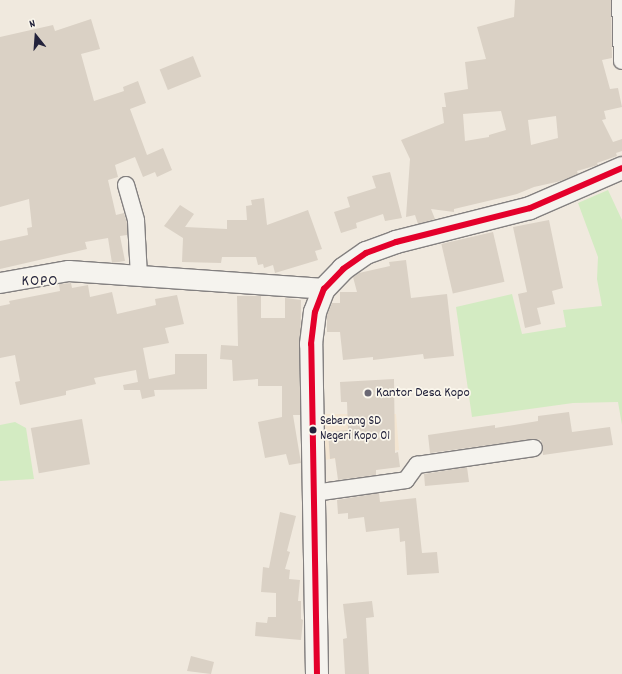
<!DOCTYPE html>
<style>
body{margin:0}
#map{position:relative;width:622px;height:674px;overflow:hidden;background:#f0e9de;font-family:Dekko,sans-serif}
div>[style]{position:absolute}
.built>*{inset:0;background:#f3e5d1}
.green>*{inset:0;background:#d3ebc2}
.building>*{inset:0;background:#dad1c5;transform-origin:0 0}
.roads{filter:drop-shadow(1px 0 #838080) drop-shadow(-1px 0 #838080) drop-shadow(0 1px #838080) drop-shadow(0 -1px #838080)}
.minor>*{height:16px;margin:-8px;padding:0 8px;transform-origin:8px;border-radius:8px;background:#f5f3ee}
.tertiary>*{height:20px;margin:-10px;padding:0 10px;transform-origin:10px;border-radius:10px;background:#f5f3ee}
.trunk>*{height:22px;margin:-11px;padding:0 11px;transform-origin:11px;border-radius:11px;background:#f5f3ee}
.bus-1>*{height:6px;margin:-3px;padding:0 3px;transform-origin:3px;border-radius:3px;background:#e4002b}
.dots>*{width:11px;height:11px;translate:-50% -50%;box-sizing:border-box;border:2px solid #fbf7ec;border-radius:50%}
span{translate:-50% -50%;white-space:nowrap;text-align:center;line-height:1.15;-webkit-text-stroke:3.5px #fbf7ec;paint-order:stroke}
.bus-label{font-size:13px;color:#22223b}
.left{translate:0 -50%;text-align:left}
.poi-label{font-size:14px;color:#22223b}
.quarter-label{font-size:16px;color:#22223b;letter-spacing:1px}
.north{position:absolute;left:16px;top:16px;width:40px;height:40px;-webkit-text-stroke:3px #fbf7ec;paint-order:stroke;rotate:343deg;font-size:11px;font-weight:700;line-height:16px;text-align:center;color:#22223b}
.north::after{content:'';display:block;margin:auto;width:14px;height:18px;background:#22223b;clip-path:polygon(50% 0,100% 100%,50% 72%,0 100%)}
</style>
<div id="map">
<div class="built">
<div style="clip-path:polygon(321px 414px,396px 414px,399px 450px,324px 460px)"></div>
</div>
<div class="green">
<div style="clip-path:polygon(608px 190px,622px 220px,622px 425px,618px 402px,573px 403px,472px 417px,456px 307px,512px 294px,522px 334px,566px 327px,563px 310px,602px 306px,597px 279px,598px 257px,578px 203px)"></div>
<div style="clip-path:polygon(15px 422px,26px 428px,34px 479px,0 481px,0 425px)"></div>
</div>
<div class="building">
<div style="clip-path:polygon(evenodd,515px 0,611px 0,612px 58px,602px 60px,610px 89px,618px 88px,622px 107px,604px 111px,606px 119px,602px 120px,613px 142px,622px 139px,622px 151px,616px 153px,617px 156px,597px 163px,598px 165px,577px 171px,578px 174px,561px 181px,534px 187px,517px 194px,454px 209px,454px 212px,431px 209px,435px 219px,418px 224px,415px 215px,406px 217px,410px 159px,401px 140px,444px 123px,442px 107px,446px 107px,444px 93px,468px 89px,465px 62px,486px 59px,477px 27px,514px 17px,515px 0,501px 111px,506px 130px,489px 135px,489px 137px,465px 141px,463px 114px,501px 111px,515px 0,556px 116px,558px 138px,531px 145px,528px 120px,556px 116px)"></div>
<div style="clip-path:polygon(91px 19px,100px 49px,81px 54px,94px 101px,124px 91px,123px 87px,138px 81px,146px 103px,130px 109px,147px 155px,163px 148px,172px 170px,157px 177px,155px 172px,143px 177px,135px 157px,115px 165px,118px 177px,108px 180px,116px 215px,124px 213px,127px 223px,127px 235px,120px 236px,125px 261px,112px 263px,108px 238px,85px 242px,87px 249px,0 269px,0 241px,28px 235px,27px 228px,32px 227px,29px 199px,0 207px,0 37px,53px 25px,55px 31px)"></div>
<div style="left:193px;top:56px;width:22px;height:36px;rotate:68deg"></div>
<div style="clip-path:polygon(390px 172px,402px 218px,385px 221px,383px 214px,356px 223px,357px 228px,341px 233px,334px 212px,350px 207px,347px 197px,376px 188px,372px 176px)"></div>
<div style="clip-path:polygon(264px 198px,267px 225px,308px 210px,322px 249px,315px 251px,318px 260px,275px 273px,273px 265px,264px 268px,263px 264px,258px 265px,256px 257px,222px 257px,221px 263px,182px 262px,183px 238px,164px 226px,180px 205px,194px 214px,185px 227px,227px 229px,227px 220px,247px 220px,246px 206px,252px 205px,251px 200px)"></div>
<div style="clip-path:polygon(549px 220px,563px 288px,552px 291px,555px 304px,537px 308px,541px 324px,525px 328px,518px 294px,527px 292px,513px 227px)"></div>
<div style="left:493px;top:232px;width:51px;height:53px;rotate:77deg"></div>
<div style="clip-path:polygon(406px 260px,411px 298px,447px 294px,454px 356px,424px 359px,423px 354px,373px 360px,373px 357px,343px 360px,340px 332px,327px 332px,327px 315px,332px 303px,340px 303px,340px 292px,357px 292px,353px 277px,359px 273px,390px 266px,389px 262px)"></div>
<div style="clip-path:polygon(71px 283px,72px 288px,88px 285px,90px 297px,112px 292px,117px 314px,156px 305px,155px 299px,177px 295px,184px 324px,165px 328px,169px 343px,143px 348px,149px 379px,175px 374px,175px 354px,207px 354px,207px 389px,154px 390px,155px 396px,142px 399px,140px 390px,124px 390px,123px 385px,138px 382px,136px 370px,94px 378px,96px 384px,66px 391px,66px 395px,20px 405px,15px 382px,20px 381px,15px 355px,0 358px,0 306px,10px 304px,9px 301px,60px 291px,59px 284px)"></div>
<div style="clip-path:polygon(237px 296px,261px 296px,261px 318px,285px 318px,285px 298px,301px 300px,300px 415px,293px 415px,301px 463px,289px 465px,286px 454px,265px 458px,258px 422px,282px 417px,282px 386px,258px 386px,258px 379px,233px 381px,232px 360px,220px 359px,221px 345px,238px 346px)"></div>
<div style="clip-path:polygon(394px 379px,395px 453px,398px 452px,400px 467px,376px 470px,376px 475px,338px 480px,335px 458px,330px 459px,328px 432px,348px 430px,347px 402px,341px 402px,340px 382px)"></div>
<div style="clip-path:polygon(569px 412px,572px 432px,610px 427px,613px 445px,543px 455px,541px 440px,533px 439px,430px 453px,428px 435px,495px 425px,495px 428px,538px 421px,538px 416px)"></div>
<div style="left:82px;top:419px;width:46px;height:52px;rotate:80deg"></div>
<div style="clip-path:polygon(467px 467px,469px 482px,425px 486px,424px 474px)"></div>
<div style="clip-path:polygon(379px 493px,380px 502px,416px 498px,422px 553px,437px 552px,439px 573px,407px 575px,405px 541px,400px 542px,399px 528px,366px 532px,364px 517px,348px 519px,348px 513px,338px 514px,337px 500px)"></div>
<div style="clip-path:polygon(280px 512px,296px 516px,287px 551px,290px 552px,285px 569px,290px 570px,289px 579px,300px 580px,298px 601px,301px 601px,301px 619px,303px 620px,301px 640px,255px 636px,256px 622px,267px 623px,268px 617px,276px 617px,276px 593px,261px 592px,263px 567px,269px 568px)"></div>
<div style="clip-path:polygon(372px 601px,374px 617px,366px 618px,369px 674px,345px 674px,343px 639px,347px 638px,343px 604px)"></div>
<div style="clip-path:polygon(191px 656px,214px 662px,211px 674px,187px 671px)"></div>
</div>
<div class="roads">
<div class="minor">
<div style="left:620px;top:0;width:61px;rotate:88.1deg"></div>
<div style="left:126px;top:185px;width:37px;rotate:74deg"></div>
<div style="left:136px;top:221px;width:55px;rotate:86.9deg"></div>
<div style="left:314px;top:493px;width:93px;rotate:-8deg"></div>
<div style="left:406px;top:480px;width:19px;rotate:-54deg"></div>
<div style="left:417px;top:465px;width:118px;rotate:-8.3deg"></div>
</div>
<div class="tertiary">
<div style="left:0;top:283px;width:70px;rotate:-9.9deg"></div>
<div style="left:69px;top:271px;width:256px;rotate:4deg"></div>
</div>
<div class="trunk">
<div style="left:317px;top:674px;width:330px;rotate:-91deg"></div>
<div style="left:311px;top:344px;width:32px;rotate:-83deg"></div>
<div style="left:315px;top:312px;width:25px;rotate:-69deg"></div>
<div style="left:324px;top:289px;width:28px;rotate:-46deg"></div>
<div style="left:343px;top:269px;width:28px;rotate:-35deg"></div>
<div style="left:366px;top:253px;width:32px;rotate:-20deg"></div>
<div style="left:396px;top:242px;width:138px;rotate:-14.2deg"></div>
<div style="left:530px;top:208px;width:100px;rotate:-23.5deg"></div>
</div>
</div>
<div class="bus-1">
<div style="left:317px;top:674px;width:330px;rotate:-91deg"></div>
<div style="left:311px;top:344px;width:32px;rotate:-83deg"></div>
<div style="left:315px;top:312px;width:25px;rotate:-69deg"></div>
<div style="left:324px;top:289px;width:28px;rotate:-46deg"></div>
<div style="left:343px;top:269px;width:28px;rotate:-35deg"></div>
<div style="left:366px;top:253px;width:32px;rotate:-20deg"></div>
<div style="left:396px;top:242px;width:138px;rotate:-14.2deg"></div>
<div style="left:530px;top:208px;width:100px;rotate:-23.5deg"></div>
</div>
<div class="dots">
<div style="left:368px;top:393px;background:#6a6874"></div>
<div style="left:313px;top:430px;background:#22223b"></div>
</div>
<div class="bus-label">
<span class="left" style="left:320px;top:430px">Seberang SD<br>Negeri Kopo 01</span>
</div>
<div class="poi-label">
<span class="left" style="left:376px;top:393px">Kantor Desa Kopo</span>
</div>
<div class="quarter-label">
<span style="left:40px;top:282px">KOPO</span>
</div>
<div class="north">N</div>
</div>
